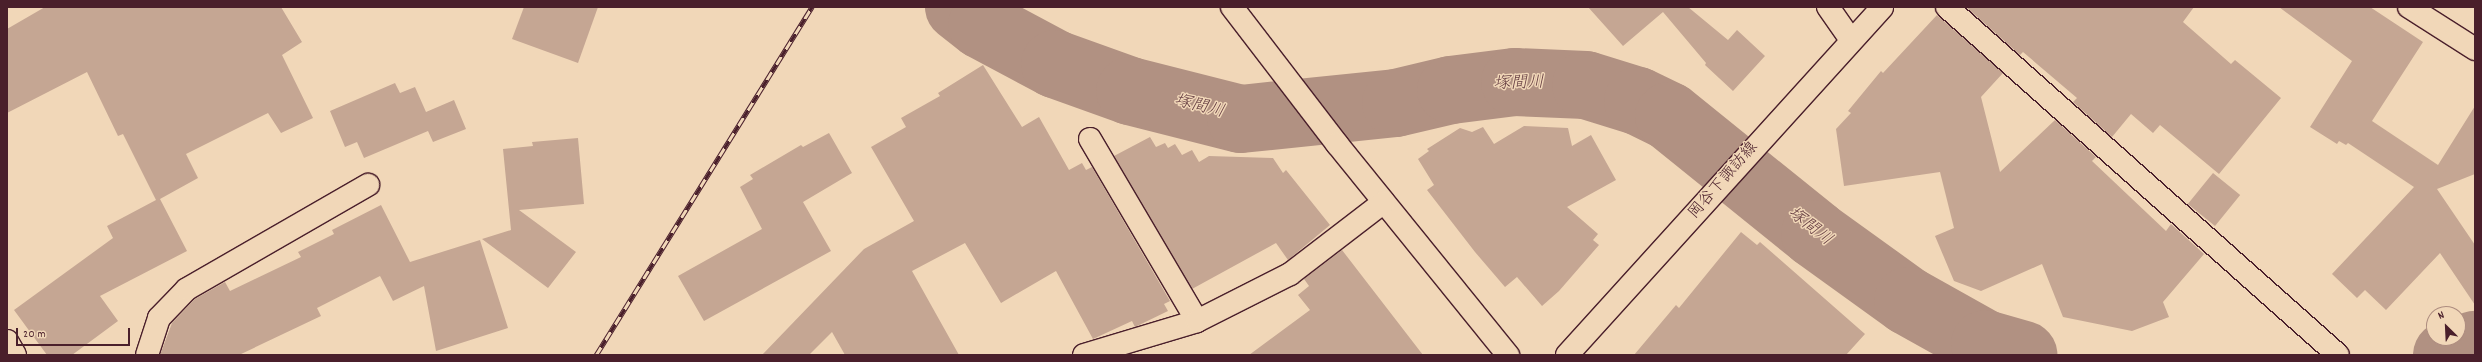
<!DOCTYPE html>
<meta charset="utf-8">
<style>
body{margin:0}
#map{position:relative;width:2482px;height:362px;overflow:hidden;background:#f1d7b8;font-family:Dekko,"Klee One",sans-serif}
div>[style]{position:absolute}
.river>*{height:68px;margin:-34px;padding:0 34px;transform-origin:34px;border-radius:34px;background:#b19182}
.building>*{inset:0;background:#c5a693;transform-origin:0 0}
.roads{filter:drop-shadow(1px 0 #4a1f2b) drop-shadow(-1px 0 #4a1f2b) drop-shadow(0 1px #4a1f2b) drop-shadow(0 -1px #4a1f2b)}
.minor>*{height:22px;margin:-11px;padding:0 11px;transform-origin:11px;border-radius:11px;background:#f1d7b8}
.major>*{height:22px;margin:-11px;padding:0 11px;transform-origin:11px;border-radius:11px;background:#f1d7b8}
.rail>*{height:4.5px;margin-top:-2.25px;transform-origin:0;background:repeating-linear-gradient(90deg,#f1d7b8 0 9px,#4a1f2b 0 18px);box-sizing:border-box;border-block:1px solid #4a1f2b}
span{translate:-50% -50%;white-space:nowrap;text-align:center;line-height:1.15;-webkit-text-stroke:3px #f1d7b8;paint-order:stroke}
.street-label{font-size:16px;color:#4a1f2b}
.water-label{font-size:17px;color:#643c41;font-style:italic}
.frame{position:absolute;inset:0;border:8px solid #4a1f2b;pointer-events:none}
.north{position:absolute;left:2426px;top:306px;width:40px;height:40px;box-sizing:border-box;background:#f1d7b8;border:1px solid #ae8d80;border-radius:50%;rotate:336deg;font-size:11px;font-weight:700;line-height:16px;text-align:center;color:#4a1f2b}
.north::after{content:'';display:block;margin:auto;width:14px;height:18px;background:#4a1f2b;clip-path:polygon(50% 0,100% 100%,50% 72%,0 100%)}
.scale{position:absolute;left:16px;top:328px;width:114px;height:18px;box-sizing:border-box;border:2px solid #4a1f2b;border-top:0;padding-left:5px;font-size:12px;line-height:14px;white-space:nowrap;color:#4a1f2b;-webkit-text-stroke:3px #f1d7b8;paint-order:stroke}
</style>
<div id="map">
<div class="river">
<div style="left:959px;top:7px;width:29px;rotate:38deg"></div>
<div style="left:982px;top:25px;width:83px;rotate:28.1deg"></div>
<div style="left:1055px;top:64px;width:80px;rotate:19.8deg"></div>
<div style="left:1130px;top:91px;width:114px;rotate:14.2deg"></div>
<div style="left:1241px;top:119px;width:156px;rotate:-5.9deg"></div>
<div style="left:1396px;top:103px;width:57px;rotate:-13.3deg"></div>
<div style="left:1451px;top:90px;width:64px;rotate:-7.1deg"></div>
<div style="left:1515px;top:82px;width:71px;rotate:2.4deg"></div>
<div style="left:1586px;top:85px;width:54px;rotate:17.1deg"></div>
<div style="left:1638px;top:101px;width:34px;rotate:26deg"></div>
<div style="left:1669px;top:116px;width:188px;rotate:38.9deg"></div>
<div style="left:1815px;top:234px;width:115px;rotate:35.8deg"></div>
<div style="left:1908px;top:301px;width:88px;rotate:29.2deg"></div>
<div style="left:1985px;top:344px;width:40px;rotate:16deg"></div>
<div style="left:2447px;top:355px;width:30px;rotate:-20deg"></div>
</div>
<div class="building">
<div style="clip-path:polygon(45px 7px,281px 7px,302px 42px,282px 55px,313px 118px,281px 133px,268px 113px,186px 154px,198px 178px,160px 199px,187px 251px,100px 296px,118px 321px,72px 355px,47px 355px,14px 310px,113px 238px,107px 226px,156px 200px,123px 134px,118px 136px,87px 72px,7px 113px,7px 29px)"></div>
<div style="clip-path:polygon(524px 7px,598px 7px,578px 63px,512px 39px)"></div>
<div style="clip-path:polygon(1588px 7px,1688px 7px,1728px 40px,1737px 30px,1765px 56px,1733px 91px,1705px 65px,1706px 63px,1663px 12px,1623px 46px)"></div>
<div style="clip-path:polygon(1966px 7px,2194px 7px,2183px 22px,2231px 64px,2235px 60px,2281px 98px,2219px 174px,2160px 125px,2153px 133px,2131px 114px,2112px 137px,2073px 102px,2077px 98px,2023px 52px,2020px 55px)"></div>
<div style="clip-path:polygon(2279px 7px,2370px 7px,2423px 42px,2372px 121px,2438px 165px,2475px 106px,2475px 174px,2437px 189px,2475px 245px,2475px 305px,2440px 253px,2386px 310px,2365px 290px,2357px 298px,2332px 274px,2414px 187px,2348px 143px,2346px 145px,2339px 141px,2337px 144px,2310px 127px,2352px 61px)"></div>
<div style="clip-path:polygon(1937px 15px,2003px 73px,1981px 97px,2000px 172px,2055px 120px,2096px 157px,2092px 161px,2166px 231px,2171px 224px,2204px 254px,2163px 302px,2169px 317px,2132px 331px,2063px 317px,2042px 264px,1981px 291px,1954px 281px,1935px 236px,1954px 228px,1940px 172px,1844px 186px,1836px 129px,1851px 113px,1848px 111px,1881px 71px,1883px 73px)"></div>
<div style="clip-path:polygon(983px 65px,1022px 127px,1039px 117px,1069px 170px,1082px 163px,1086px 170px,1092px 167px,1170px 301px,1164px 304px,1168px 311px,1135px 327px,1132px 321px,1093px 339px,1056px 271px,1001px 303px,965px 243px,912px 271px,959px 355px,845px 355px,832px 332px,809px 355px,762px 355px,864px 249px,914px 221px,871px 147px,906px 127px,901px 118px,940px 96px,938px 93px)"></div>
<div style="clip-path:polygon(395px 83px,400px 93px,415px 87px,426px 112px,454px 100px,466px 129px,433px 142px,428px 131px,364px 158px,357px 142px,345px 147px,330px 111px)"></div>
<div style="clip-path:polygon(1524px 126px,1568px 128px,1572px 146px,1591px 135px,1616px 180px,1567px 207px,1598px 234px,1593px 240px,1599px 245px,1559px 291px,1542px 306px,1517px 277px,1505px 287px,1475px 252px,1427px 190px,1434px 185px,1418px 159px,1429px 151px,1427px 149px,1460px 128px,1472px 132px,1483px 127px,1494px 144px)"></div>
<div style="clip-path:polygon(829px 133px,852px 173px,803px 202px,831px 251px,704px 321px,678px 276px,762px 229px,740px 187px,753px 179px,750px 175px,801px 145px,803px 147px)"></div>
<div style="clip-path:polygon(1150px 137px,1156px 147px,1165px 143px,1168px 148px,1175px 144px,1182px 155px,1192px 150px,1199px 162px,1209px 156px,1273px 158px,1283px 173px,1286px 170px,1330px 225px,1288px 260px,1276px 243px,1192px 289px,1114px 156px)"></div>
<div style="clip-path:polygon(578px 138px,584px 204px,519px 210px,576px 252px,548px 288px,482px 239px,511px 230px,503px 149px,533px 146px,532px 142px)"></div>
<div style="left:2213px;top:173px;width:35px;height:40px;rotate:39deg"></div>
<div style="clip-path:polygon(381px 205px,410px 262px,480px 240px,508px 328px,436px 351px,424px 286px,393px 301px,380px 276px,317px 308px,321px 316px,239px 355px,160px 355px,172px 323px,195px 299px,225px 282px,230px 291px,301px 257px,298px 252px,334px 234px,332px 230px)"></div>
<div style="clip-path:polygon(1741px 232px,1757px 245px,1760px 242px,1865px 334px,1846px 355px,1634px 355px,1676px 305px,1679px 308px)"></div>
<div style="clip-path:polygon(1342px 250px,1423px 355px,1249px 355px,1310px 310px,1298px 295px,1309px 286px,1304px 279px)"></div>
</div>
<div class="roads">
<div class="minor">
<div style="left:1232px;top:7px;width:173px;rotate:52.5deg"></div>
<div style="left:1337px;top:144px;width:272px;rotate:51deg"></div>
<div style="left:1828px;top:7px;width:40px;rotate:55.1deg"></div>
<div style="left:1947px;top:7px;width:523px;rotate:41.67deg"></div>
<div style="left:2409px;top:7px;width:78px;rotate:32.5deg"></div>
<div style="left:1090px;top:139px;width:211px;rotate:59.5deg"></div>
<div style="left:7px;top:341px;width:16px;rotate:60deg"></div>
<div style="left:147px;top:355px;width:39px;rotate:-72deg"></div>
<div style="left:159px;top:318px;width:40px;rotate:-46deg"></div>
<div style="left:187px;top:289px;width:209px;rotate:-29.9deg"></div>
<div style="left:1084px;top:355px;width:118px;rotate:-16.7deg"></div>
<div style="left:1197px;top:321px;width:104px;rotate:-26.8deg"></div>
<div style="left:1290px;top:274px;width:118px;rotate:-37.5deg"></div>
</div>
<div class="major">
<div style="left:1567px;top:355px;width:469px;rotate:-47.8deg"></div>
</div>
</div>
<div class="rail">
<div style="left:596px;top:355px;width:410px;rotate:-58.2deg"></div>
</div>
<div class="street-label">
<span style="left:1724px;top:181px;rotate:-49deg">岡谷下諏訪線</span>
</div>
<div class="water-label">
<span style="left:1519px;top:85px;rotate:-2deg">塚間川</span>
<span style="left:1199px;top:108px;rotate:14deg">塚間川</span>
<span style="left:1809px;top:228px;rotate:38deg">塚間川</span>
</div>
<div class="frame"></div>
<div class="north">N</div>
<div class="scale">20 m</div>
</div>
